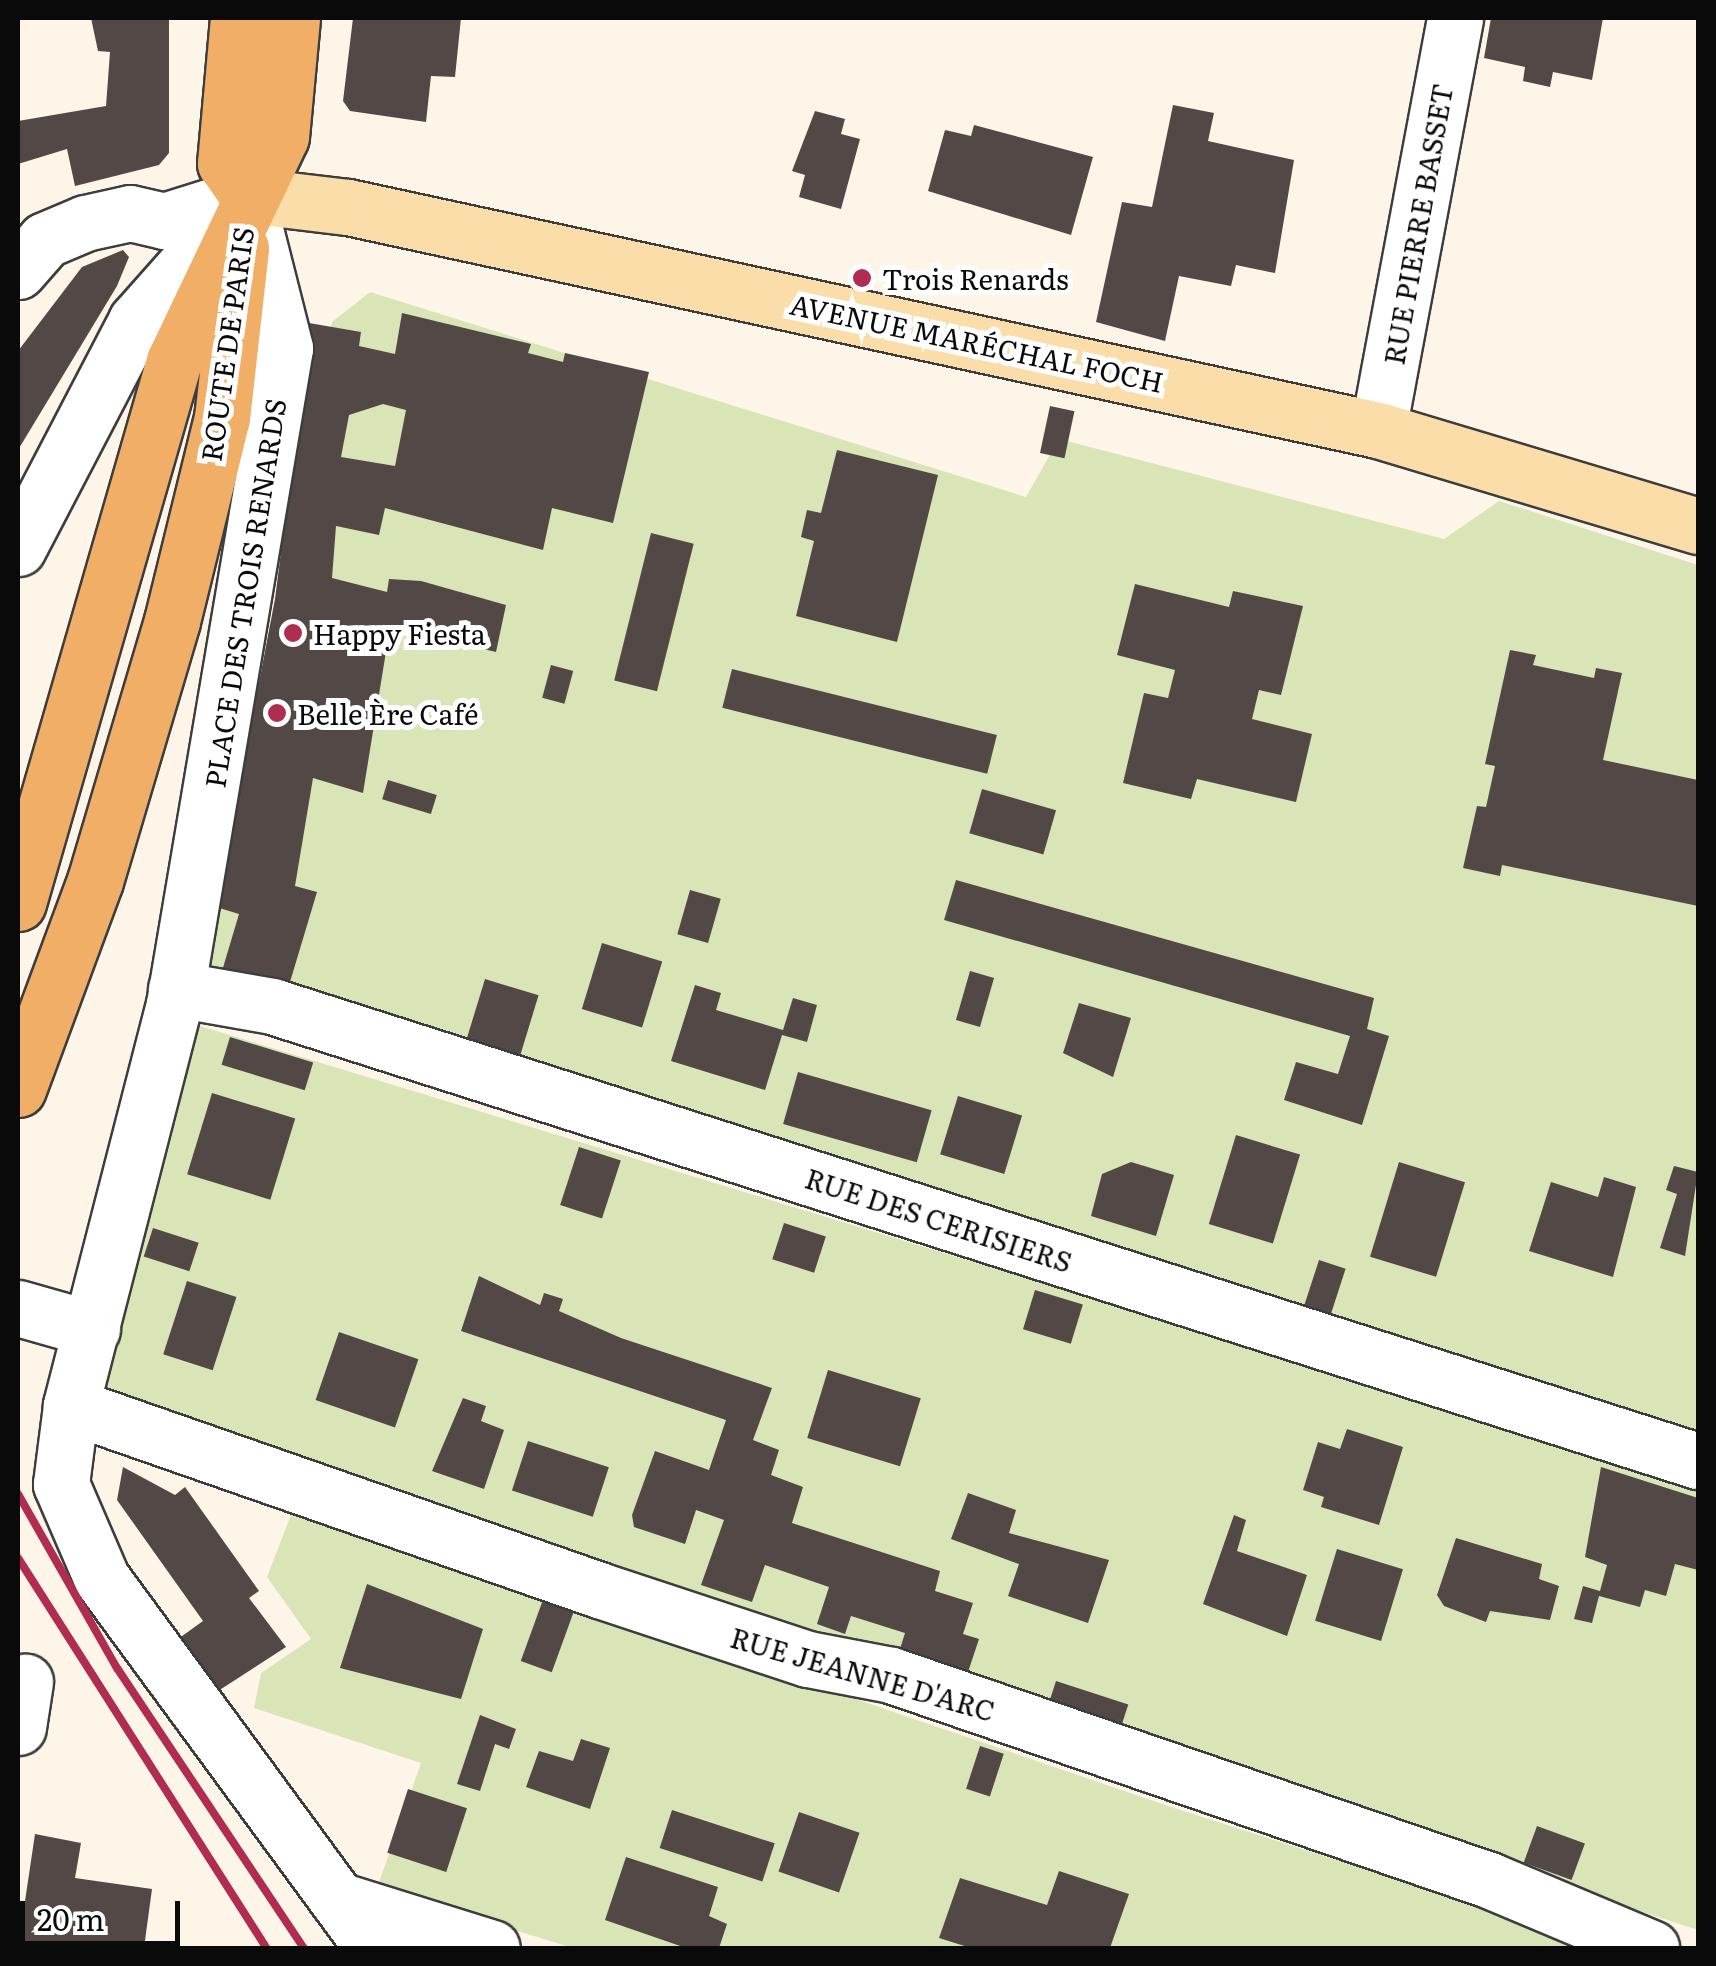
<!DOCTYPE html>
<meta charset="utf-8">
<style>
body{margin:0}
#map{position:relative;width:1716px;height:1966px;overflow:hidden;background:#fef5e9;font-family:Literata,serif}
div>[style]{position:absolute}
.green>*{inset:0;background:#d9e5b6}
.building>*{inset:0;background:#524947;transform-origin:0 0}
.roads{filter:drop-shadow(2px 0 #3d3d3d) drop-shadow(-2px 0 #3d3d3d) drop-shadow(0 2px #3d3d3d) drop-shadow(0 -2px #3d3d3d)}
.street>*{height:55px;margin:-27.5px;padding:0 27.5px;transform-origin:27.5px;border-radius:27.5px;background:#fff}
.secondary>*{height:55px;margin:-27.5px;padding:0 27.5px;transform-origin:27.5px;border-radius:27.5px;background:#fadda8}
.primary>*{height:55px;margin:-27.5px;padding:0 27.5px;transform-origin:27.5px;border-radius:27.5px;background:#f0ae67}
.rail>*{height:8px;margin:-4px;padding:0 4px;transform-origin:4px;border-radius:4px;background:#b02c51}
.dots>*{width:28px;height:28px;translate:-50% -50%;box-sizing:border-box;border:5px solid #fff;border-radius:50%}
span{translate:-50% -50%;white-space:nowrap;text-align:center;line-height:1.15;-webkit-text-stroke:10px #fff;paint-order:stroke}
.street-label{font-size:28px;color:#0a0a0a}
.poi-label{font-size:28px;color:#0a0a0a}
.left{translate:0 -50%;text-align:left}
.frame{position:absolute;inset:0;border:20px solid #0a0a0a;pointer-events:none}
.scale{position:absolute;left:20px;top:1901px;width:160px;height:45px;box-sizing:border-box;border:5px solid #0a0a0a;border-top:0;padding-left:12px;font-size:30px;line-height:35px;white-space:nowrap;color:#0a0a0a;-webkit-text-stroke:8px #fff;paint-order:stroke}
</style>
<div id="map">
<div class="green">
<div style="clip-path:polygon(370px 292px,1026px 497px,1059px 439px,1444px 539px,1499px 501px,1698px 565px,1698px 1430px,207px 967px,332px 322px)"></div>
<div style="clip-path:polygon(187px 1022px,1698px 1483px,1698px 1930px,93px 1407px)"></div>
<div style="clip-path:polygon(294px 1507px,1177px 1809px,1613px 1948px,573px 1948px,377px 1888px,421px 1763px,254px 1708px,261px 1673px,311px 1639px,267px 1577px)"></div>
</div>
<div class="building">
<div style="clip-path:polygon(91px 18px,169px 18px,169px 153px,159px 165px,75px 186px,67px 149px,18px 164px,18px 121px,106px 106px,110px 52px,98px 51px)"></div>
<div style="clip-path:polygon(353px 18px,461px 18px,455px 77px,431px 76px,426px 122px,350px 111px,343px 101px)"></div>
<div style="clip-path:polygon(1491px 18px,1603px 18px,1592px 80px,1553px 72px,1550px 87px,1523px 81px,1525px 67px,1484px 58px)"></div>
<div style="clip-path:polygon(1173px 105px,1214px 113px,1208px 141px,1294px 160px,1275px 273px,1236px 265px,1231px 286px,1179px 276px,1165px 341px,1096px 322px,1122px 202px,1152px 207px)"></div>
<div style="clip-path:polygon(815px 111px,845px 119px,841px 134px,860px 139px,841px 209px,799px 197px,805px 175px,792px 171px)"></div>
<div style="clip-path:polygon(974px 125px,1093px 157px,1071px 235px,928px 191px,945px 130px,971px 136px)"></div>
<div style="clip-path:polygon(123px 250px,129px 257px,117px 286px,18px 450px,18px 351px,82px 267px)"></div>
<div style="clip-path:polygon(evenodd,402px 313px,531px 344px,528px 353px,563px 362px,565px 353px,649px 372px,613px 523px,552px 508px,543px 550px,385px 508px,379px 535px,336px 526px,332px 578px,387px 592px,389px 579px,421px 581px,506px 605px,496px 652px,390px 627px,363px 793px,313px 778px,295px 886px,317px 892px,287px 992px,222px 971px,239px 914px,216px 907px,275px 599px,281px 552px,272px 550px,298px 376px,309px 323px,361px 332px,359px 346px,395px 354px,402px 313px,383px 404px,406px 410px,395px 466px,341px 457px,349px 415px,383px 404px)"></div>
<div style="left:1050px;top:406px;width:25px;height:48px;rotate:12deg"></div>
<div style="clip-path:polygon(837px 450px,938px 475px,897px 642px,796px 616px,814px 541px,801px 537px,807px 510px,821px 513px)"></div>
<div style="left:651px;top:533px;width:44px;height:152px;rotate:14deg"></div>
<div style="clip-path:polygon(1135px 584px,1229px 607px,1233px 591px,1303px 606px,1281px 695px,1259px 690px,1252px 719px,1312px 734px,1296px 802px,1197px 779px,1191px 799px,1123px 783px,1144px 693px,1168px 698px,1175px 670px,1117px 655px)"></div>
<div style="clip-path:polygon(1510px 650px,1536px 655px,1533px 665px,1594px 678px,1596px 668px,1622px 673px,1603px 760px,1698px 780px,1698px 906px,1502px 865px,1500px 876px,1463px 868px,1477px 806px,1486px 807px,1495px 766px,1485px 764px)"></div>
<div style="left:551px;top:665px;width:23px;height:34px;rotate:15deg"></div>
<div style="left:732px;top:669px;width:273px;height:40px;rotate:14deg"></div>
<div style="left:388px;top:780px;width:51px;height:20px;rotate:17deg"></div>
<div style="left:982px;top:789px;width:77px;height:46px;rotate:16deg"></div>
<div style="clip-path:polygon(956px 880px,1374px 998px,1367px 1029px,1389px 1036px,1362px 1125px,1284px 1100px,1296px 1062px,1338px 1074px,1350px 1036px,944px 920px)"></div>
<div style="left:690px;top:890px;width:32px;height:46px;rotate:16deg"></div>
<div style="left:602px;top:943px;width:63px;height:69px;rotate:17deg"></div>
<div style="left:970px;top:971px;width:25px;height:51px;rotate:16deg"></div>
<div style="left:485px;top:979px;width:56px;height:67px;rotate:17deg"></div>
<div style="clip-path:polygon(695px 985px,721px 993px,716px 1010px,783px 1030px,793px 998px,817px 1005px,807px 1042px,782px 1035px,765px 1090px,671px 1061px)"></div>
<div style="clip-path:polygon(1079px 1003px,1131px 1018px,1113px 1077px,1063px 1053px)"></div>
<div style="left:230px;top:1037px;width:87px;height:29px;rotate:17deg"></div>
<div style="left:798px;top:1072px;width:139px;height:54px;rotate:16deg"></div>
<div style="left:212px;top:1093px;width:87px;height:85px;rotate:17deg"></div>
<div style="left:958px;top:1096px;width:67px;height:61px;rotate:17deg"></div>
<div style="left:1236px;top:1135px;width:67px;height:93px;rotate:17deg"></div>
<div style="left:579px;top:1147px;width:44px;height:61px;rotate:18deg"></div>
<div style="clip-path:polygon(1131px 1162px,1174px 1175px,1156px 1236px,1091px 1216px,1102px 1174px)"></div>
<div style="left:1399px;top:1162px;width:69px;height:99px;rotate:17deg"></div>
<div style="clip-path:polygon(1674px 1166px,1698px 1172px,1685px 1256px,1660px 1248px,1677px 1194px,1666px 1190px)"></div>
<div style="clip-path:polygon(1604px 1177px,1636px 1187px,1613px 1277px,1529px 1251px,1551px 1182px,1598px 1197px)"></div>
<div style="left:784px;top:1223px;width:44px;height:38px;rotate:18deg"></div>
<div style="left:153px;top:1228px;width:48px;height:30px;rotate:18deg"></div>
<div style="left:1319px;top:1260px;width:28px;height:50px;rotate:18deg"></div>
<div style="clip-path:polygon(479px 1276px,540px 1305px,544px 1293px,563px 1299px,559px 1311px,621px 1338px,772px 1388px,753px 1440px,779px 1450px,771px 1475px,803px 1487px,792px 1523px,940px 1571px,935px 1591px,973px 1603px,963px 1634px,979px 1639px,967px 1675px,899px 1652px,905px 1633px,851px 1616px,845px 1634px,817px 1624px,829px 1587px,765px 1565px,752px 1602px,701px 1585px,724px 1520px,696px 1510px,685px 1544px,634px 1527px,632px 1515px,655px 1451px,709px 1470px,726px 1420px,461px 1331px)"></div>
<div style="left:187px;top:1281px;width:52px;height:77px;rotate:18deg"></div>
<div style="left:1035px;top:1290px;width:50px;height:41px;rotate:17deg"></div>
<div style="left:339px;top:1332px;width:84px;height:72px;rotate:19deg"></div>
<div style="left:828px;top:1370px;width:97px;height:71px;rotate:17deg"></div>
<div style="clip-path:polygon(463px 1398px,486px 1406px,481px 1421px,504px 1430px,484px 1489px,432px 1471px)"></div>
<div style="clip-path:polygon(1347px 1429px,1403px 1447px,1379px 1525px,1321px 1507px,1324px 1497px,1303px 1490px,1318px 1442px,1340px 1449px)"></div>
<div style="left:528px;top:1441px;width:85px;height:52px;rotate:18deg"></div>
<div style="clip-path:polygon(123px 1467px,175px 1495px,185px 1487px,259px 1591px,249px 1598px,286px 1647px,215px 1693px,178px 1639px,203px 1621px,117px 1500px)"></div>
<div style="clip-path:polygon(1601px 1467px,1698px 1498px,1698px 1570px,1675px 1564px,1666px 1596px,1645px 1590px,1640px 1607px,1599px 1596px,1592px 1623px,1574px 1619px,1583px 1586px,1600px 1591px,1607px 1565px,1585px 1557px)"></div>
<div style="clip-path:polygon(968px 1493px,1016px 1510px,1009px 1533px,1109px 1560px,1088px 1623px,1008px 1596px,1019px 1564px,951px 1539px)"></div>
<div style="clip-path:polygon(1234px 1515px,1246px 1520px,1237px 1551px,1307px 1575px,1287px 1636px,1203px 1604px)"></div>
<div style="clip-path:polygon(1456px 1538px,1542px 1564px,1539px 1579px,1559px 1586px,1550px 1620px,1490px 1611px,1486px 1622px,1444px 1606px,1437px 1595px)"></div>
<div style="left:1337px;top:1549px;width:69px;height:75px;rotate:17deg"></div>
<div style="clip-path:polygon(367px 1584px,483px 1629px,461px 1699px,340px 1668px)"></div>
<div style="left:544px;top:1597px;width:33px;height:68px;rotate:20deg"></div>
<div style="left:1056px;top:1681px;width:76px;height:22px;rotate:18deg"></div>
<div style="clip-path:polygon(480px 1715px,516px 1729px,509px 1749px,495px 1744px,480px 1791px,457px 1784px)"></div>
<div style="clip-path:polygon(581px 1739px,610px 1748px,590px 1809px,526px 1787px,539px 1751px,573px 1761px)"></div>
<div style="left:980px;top:1746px;width:25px;height:45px;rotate:18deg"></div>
<div style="left:408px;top:1789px;width:62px;height:67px;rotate:18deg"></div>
<div style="left:672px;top:1810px;width:108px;height:40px;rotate:18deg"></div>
<div style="left:799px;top:1812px;width:64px;height:63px;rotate:19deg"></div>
<div style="left:1537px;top:1826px;width:51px;height:39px;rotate:20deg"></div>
<div style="clip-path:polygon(35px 1834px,81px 1843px,75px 1878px,152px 1889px,144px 1948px,18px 1948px)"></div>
<div style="clip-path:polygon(626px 1857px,718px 1887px,709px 1916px,727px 1924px,719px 1948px,686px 1948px,605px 1920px)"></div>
<div style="clip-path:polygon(1059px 1871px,1129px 1894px,1110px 1948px,971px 1948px,939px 1938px,960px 1878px,1047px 1905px)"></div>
</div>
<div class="roads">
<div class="street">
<div style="left:247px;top:198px;width:155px;rotate:75.8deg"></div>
<div style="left:285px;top:348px;width:665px;rotate:99.6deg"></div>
<div style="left:174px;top:1004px;width:415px;rotate:104.4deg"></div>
<div style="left:71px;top:1406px;width:79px;rotate:97.3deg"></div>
<div style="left:61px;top:1484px;width:103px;rotate:66.7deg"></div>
<div style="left:102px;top:1579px;width:458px;rotate:53.7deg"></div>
<div style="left:18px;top:271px;width:41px;rotate:-48.9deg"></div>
<div style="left:45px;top:240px;width:43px;rotate:-23deg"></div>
<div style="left:85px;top:223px;width:46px;rotate:-12.5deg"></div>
<div style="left:130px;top:213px;width:35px;rotate:13deg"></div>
<div style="left:164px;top:221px;width:87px;rotate:-17.4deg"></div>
<div style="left:1378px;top:430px;width:419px;rotate:-79.4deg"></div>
<div style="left:18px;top:548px;width:256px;rotate:-62.5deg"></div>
<div style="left:136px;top:321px;width:164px;rotate:-48.5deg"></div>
<div style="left:176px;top:989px;width:97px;rotate:10deg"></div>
<div style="left:272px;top:1006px;width:1497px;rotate:17.7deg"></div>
<div style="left:18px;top:1308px;width:77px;rotate:15.8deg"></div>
<div style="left:71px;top:1406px;width:559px;rotate:19.21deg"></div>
<div style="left:599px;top:1590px;width:220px;rotate:18.3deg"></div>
<div style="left:808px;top:1659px;width:85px;rotate:10.9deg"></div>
<div style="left:891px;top:1675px;width:632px;rotate:18.92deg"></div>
<div style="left:1489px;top:1880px;width:176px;rotate:22.8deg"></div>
<div style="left:18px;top:1727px;width:46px;rotate:-81.2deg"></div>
<div style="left:338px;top:1900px;width:161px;rotate:17.3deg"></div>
</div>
<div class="secondary">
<div style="left:247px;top:195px;width:102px;rotate:6.8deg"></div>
<div style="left:348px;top:207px;width:1054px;rotate:12.22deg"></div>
<div style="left:1378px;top:430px;width:334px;rotate:16.7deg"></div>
</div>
<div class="primary">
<div style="left:238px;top:18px;width:146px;rotate:95.1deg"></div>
<div style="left:225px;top:163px;width:39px;rotate:55deg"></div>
<div style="left:18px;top:903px;width:564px;rotate:-73.94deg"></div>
<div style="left:174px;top:361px;width:248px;rotate:-64.5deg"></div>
<div style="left:281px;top:137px;width:120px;rotate:-84.7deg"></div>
<div style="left:18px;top:1089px;width:222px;rotate:-69.7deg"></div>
<div style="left:95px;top:881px;width:271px;rotate:-73.5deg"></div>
<div style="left:172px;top:621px;width:209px;rotate:-76.2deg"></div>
<div style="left:222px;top:418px;width:171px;rotate:-83.6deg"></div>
</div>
</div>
<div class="rail">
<div style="left:18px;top:1494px;width:200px;rotate:60.4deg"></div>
<div style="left:117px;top:1668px;width:337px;rotate:56.3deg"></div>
<div style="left:18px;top:1558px;width:462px;rotate:57.5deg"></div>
</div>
<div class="dots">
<div style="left:862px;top:278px;background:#b02c51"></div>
<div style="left:293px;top:633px;background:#b02c51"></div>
<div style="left:277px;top:713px;background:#b02c51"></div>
</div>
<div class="street-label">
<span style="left:1417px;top:224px;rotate:-80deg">RUE PIERRE BASSET</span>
<span style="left:977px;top:342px;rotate:12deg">AVENUE MARÉCHAL FOCH</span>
<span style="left:226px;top:344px;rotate:-82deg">ROUTE DE PARIS</span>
<span style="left:244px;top:593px;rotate:-81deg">PLACE DES TROIS RENARDS</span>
<span style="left:939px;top:1219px;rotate:18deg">RUE DES CERISIERS</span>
<span style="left:863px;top:1673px;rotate:16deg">RUE JEANNE D'ARC</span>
</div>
<div class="poi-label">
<span class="left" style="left:882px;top:278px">Trois Renards</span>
<span class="left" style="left:313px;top:633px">Happy Fiesta</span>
<span class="left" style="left:297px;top:713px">Belle Ère Café</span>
</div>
<div class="frame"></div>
<div class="scale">20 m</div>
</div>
